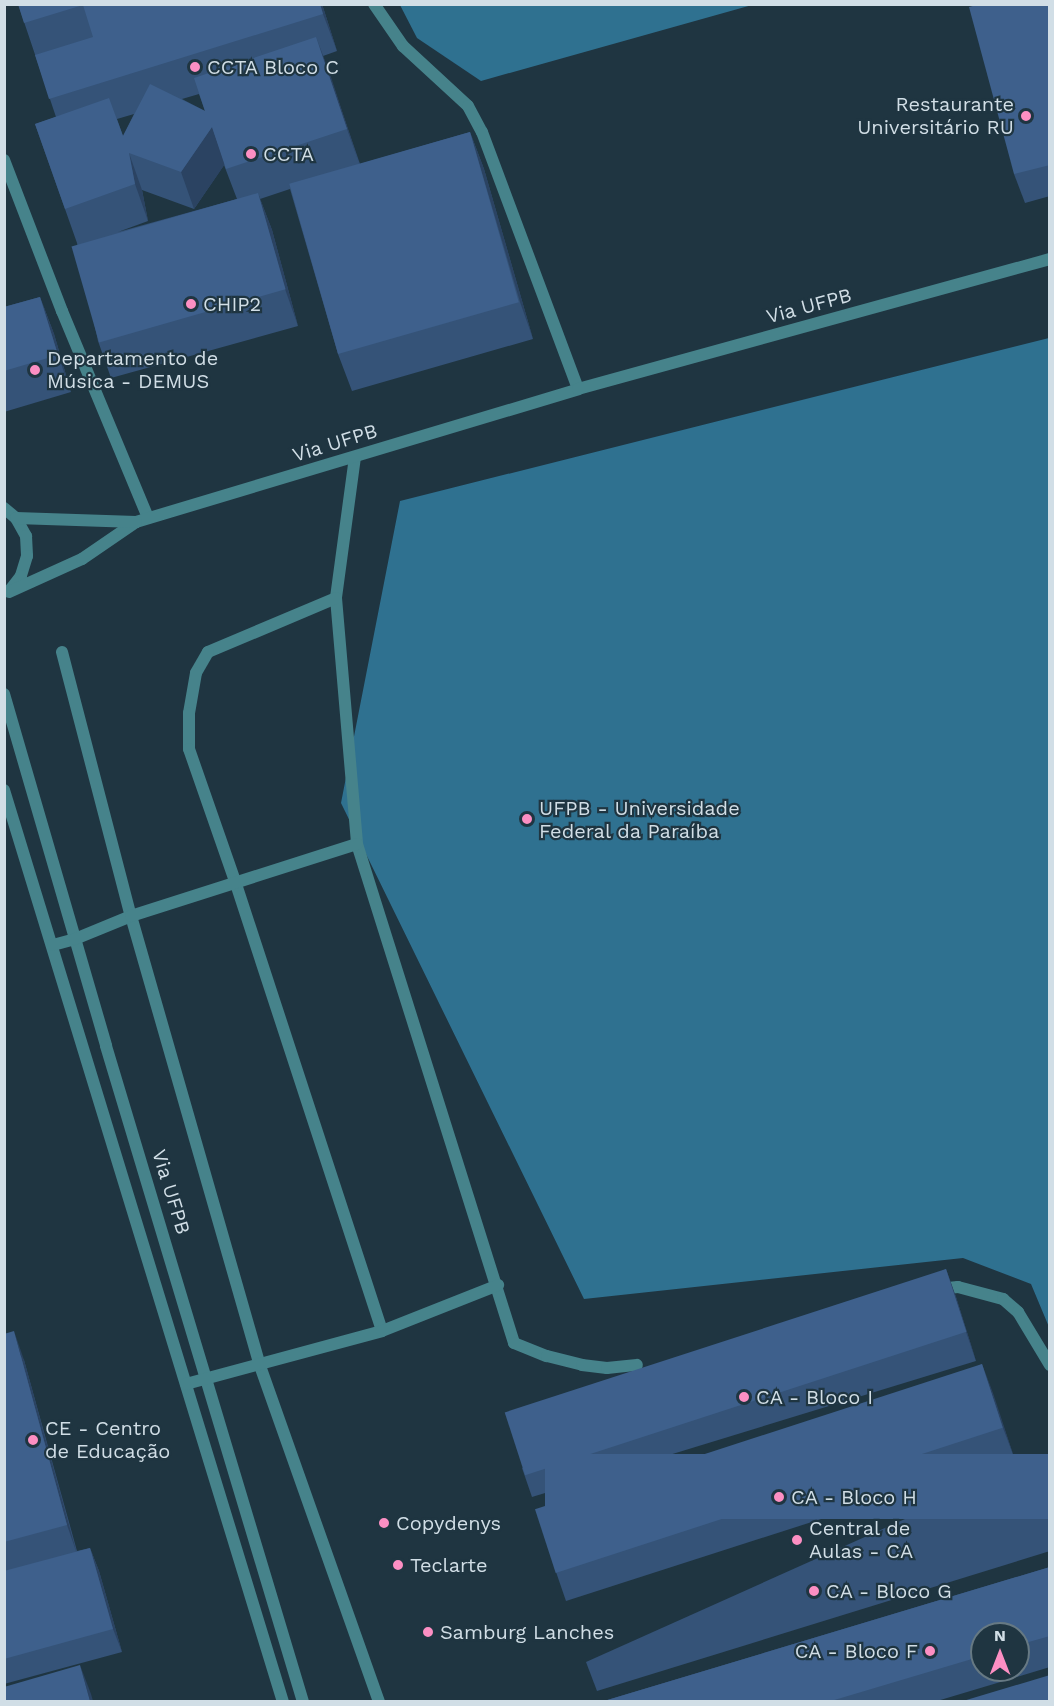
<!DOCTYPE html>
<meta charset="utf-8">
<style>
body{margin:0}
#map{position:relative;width:1054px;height:1706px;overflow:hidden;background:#1f3541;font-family:"Work Sans",sans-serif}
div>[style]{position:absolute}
.forest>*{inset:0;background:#2f7190}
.lane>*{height:12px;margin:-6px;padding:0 6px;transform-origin:6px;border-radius:6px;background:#46838b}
.wall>*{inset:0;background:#355378}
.shaded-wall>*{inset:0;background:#2b4362}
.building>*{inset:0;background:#3e608c;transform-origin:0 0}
.dots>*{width:16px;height:16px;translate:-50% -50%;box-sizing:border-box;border:3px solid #1f3541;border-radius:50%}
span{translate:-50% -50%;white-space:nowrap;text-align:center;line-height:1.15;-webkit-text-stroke:4.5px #1f3541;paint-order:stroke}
.poi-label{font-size:20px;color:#d1dee6}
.left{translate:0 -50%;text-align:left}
.right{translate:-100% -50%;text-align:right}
.street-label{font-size:20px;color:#d1dee6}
.frame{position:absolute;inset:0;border:6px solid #d1dee6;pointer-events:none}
.north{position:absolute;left:970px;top:1622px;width:60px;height:60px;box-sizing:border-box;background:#1f3541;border:2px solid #667983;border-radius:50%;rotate:0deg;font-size:16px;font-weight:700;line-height:24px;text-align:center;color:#d1dee6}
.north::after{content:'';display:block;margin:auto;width:21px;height:27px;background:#fc8fc3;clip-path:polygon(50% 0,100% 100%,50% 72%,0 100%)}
</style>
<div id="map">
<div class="forest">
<div style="clip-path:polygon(400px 5px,752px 5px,481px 81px,417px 38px)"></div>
<div style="clip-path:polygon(1049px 338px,1049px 1327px,1031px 1284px,963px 1258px,584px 1299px,341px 803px,400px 501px)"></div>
</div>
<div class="lane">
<div style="left:374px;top:4px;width:51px;rotate:55.4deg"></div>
<div style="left:403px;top:46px;width:88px;rotate:42.7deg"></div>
<div style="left:468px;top:106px;width:30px;rotate:62deg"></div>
<div style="left:482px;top:132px;width:274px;rotate:69.5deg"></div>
<div style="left:4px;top:160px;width:162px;rotate:69deg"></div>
<div style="left:62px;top:311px;width:224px;rotate:67.4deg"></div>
<div style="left:355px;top:457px;width:142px;rotate:97.7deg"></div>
<div style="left:336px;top:598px;width:247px;rotate:85.1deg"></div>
<div style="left:357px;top:844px;width:523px;rotate:72.53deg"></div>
<div style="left:514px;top:1343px;width:35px;rotate:22deg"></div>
<div style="left:547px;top:1356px;width:36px;rotate:14deg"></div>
<div style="left:582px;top:1365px;width:25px;rotate:7deg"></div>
<div style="left:607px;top:1368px;width:30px;rotate:-6deg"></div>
<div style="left:4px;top:508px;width:16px;rotate:40deg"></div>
<div style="left:16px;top:518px;width:21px;rotate:61deg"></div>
<div style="left:26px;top:536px;width:20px;rotate:87deg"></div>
<div style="left:27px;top:556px;width:21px;rotate:107deg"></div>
<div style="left:21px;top:576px;width:18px;rotate:128deg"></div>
<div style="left:136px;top:522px;width:462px;rotate:-16.7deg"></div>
<div style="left:578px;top:389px;width:490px;rotate:-15.4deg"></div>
<div style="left:9px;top:592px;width:80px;rotate:-24.3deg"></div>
<div style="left:82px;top:559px;width:65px;rotate:-34.4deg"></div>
<div style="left:136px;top:522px;width:120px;rotate:-178.1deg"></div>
<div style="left:336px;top:598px;width:139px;rotate:157.1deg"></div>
<div style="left:208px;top:652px;width:24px;rotate:120deg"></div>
<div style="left:196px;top:673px;width:41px;rotate:99.9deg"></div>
<div style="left:189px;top:713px;width:36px;rotate:90deg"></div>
<div style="left:189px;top:749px;width:143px;rotate:70.8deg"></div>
<div style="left:236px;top:884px;width:470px;rotate:71.9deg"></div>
<div style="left:62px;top:652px;width:273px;rotate:75.4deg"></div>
<div style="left:131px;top:916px;width:465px;rotate:74deg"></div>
<div style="left:259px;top:1363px;width:360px;rotate:70.5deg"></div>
<div style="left:4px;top:694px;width:366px;rotate:73.8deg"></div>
<div style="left:106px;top:1046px;width:685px;rotate:73.28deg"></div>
<div style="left:4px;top:790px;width:954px;rotate:72.99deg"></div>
<div style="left:53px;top:945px;width:23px;rotate:-15deg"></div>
<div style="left:75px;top:939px;width:61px;rotate:-22.3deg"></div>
<div style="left:131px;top:916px;width:237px;rotate:-17.7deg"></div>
<div style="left:938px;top:1289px;width:20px;rotate:-6deg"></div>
<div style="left:958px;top:1287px;width:47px;rotate:14.9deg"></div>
<div style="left:1003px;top:1299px;width:20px;rotate:41deg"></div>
<div style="left:1018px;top:1312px;width:62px;rotate:58.9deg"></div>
<div style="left:186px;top:1384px;width:203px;rotate:-15.1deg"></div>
<div style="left:382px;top:1331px;width:125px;rotate:-21.6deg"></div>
</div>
<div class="wall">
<div style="clip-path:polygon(evenodd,18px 4px,322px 4px,337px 51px,323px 56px,360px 164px,470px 132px,484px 169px,533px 339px,352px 391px,338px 354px,290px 189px,260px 199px,272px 230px,298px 326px,111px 378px,98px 341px,77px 243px,35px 124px,56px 117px,18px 4px,199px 94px,205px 111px,182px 99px,199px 94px,18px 4px,134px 114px,123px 136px,117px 119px,134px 114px,18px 4px,224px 165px,237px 199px,118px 232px,148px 221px,142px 190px,194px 209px,224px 165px)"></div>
<div style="clip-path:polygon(1050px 4px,1050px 196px,1025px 203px,1014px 174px)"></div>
<div style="clip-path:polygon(40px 297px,54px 334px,71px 392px,4px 412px,4px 307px)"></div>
<div style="clip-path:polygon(946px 1269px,956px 1297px,976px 1361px,532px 1497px,522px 1468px)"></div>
<div style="clip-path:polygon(4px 1334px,24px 1360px,77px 1551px,90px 1548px,99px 1571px,122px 1652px,4px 1684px)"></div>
<div style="clip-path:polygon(982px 1364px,1014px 1457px,566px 1601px,556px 1572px)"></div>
<div style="clip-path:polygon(1050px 1454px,1050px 1551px,597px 1691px,586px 1662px)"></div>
<div style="clip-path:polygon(evenodd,1050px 1567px,1050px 1667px,937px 1701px,604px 1701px,1050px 1567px,982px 1634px,1018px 1634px,1018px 1670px,982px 1670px,982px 1634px)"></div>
</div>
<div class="shaded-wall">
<div style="clip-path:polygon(320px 4px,322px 4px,337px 51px,323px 14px)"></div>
<div style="clip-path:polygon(316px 37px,330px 74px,360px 166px,347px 129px)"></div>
<div style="clip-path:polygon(212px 127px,225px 164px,194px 209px,181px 172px)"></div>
<div style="clip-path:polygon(470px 132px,484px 169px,533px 339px,520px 302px)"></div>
<div style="clip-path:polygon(129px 153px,142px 190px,148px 221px,135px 184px)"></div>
<div style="clip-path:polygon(258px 193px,272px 230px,298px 326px,285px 289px)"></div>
<div style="clip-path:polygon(40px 297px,54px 334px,71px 392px,58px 355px)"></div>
<div style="clip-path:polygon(946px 1269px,956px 1297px,976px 1361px,966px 1332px)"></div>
<div style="clip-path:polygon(14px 1331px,24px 1360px,77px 1554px,67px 1525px)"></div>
<div style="clip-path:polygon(982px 1364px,993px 1393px,1014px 1457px,1003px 1428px)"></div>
<div style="clip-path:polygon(90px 1548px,99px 1571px,122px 1652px,113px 1629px)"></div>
<div style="clip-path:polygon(80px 1665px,91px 1694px,93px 1701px,90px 1701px)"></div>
</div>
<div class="building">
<div style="clip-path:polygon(18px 4px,320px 4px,323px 14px,49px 99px,35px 55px,93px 37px,83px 5px,24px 23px)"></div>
<div style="clip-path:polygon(980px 4px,1050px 4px,1050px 165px,1014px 174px,969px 7px)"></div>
<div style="clip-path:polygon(316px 37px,347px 129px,226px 169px,212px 127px,181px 172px,129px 153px,135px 184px,65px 209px,35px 124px,109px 98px,123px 136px,150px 84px,205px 111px,194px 78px)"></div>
<div style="left:470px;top:132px;width:177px;height:188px;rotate:74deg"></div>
<div style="left:258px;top:193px;width:100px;height:194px;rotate:74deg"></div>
<div style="clip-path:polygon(40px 297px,58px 355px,4px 371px,4px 307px)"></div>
<div style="left:946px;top:1269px;width:66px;height:464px;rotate:72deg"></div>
<div style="clip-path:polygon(14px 1331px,67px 1525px,4px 1542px,4px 1334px)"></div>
<div style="left:982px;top:1364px;width:67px;height:470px;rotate:72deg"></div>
<div style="left:1050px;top:1454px;width:65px;height:505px;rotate:90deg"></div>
<div style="clip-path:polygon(90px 1548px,113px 1629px,4px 1659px,4px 1571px)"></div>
<div style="clip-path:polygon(1050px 1567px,1050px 1636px,1018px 1645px,1018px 1634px,982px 1634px,982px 1656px,831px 1701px,604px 1701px)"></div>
<div style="clip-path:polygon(80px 1665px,90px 1701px,4px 1701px,4px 1687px)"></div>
<div style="clip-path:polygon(1050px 1675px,1050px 1701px,963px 1701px)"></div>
</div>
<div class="dots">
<div style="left:195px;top:67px;background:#fc8fc3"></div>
<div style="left:1026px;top:116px;background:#fc8fc3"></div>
<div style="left:251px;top:154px;background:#fc8fc3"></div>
<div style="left:191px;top:304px;background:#fc8fc3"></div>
<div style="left:35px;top:370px;background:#fc8fc3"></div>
<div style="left:527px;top:819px;background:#fc8fc3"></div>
<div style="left:744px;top:1397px;background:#fc8fc3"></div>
<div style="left:33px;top:1440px;background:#fc8fc3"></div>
<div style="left:779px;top:1497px;background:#fc8fc3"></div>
<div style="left:384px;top:1523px;background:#fc8fc3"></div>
<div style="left:797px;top:1540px;background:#fc8fc3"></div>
<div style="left:398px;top:1565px;background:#fc8fc3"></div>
<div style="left:814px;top:1591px;background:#fc8fc3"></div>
<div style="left:428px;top:1632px;background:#fc8fc3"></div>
<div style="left:930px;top:1651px;background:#fc8fc3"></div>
</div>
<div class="poi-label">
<span class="left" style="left:207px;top:67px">CCTA Bloco C</span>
<span class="right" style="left:1014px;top:116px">Restaurante<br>Universitário RU</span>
<span class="left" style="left:263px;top:154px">CCTA</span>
<span class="left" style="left:203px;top:304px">CHIP2</span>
<span class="left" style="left:47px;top:370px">Departamento de<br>Música - DEMUS</span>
<span class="left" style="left:539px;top:820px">UFPB - Universidade<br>Federal da Paraíba</span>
<span class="left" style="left:756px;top:1397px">CA - Bloco I</span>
<span class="left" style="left:45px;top:1440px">CE - Centro<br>de Educação</span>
<span class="left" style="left:791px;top:1497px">CA - Bloco H</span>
<span class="left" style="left:396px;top:1523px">Copydenys</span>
<span class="left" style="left:809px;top:1540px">Central de<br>Aulas - CA</span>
<span class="left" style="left:410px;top:1565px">Teclarte</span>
<span class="left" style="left:826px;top:1591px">CA - Bloco G</span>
<span class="left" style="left:440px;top:1632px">Samburg Lanches</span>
<span class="right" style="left:918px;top:1651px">CA - Bloco F</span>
</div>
<div class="street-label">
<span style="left:809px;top:306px;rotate:-15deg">Via UFPB</span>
<span style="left:335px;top:443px;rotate:-17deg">Via UFPB</span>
<span style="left:171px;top:1192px;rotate:73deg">Via UFPB</span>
</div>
<div class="frame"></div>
<div class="north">N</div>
</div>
